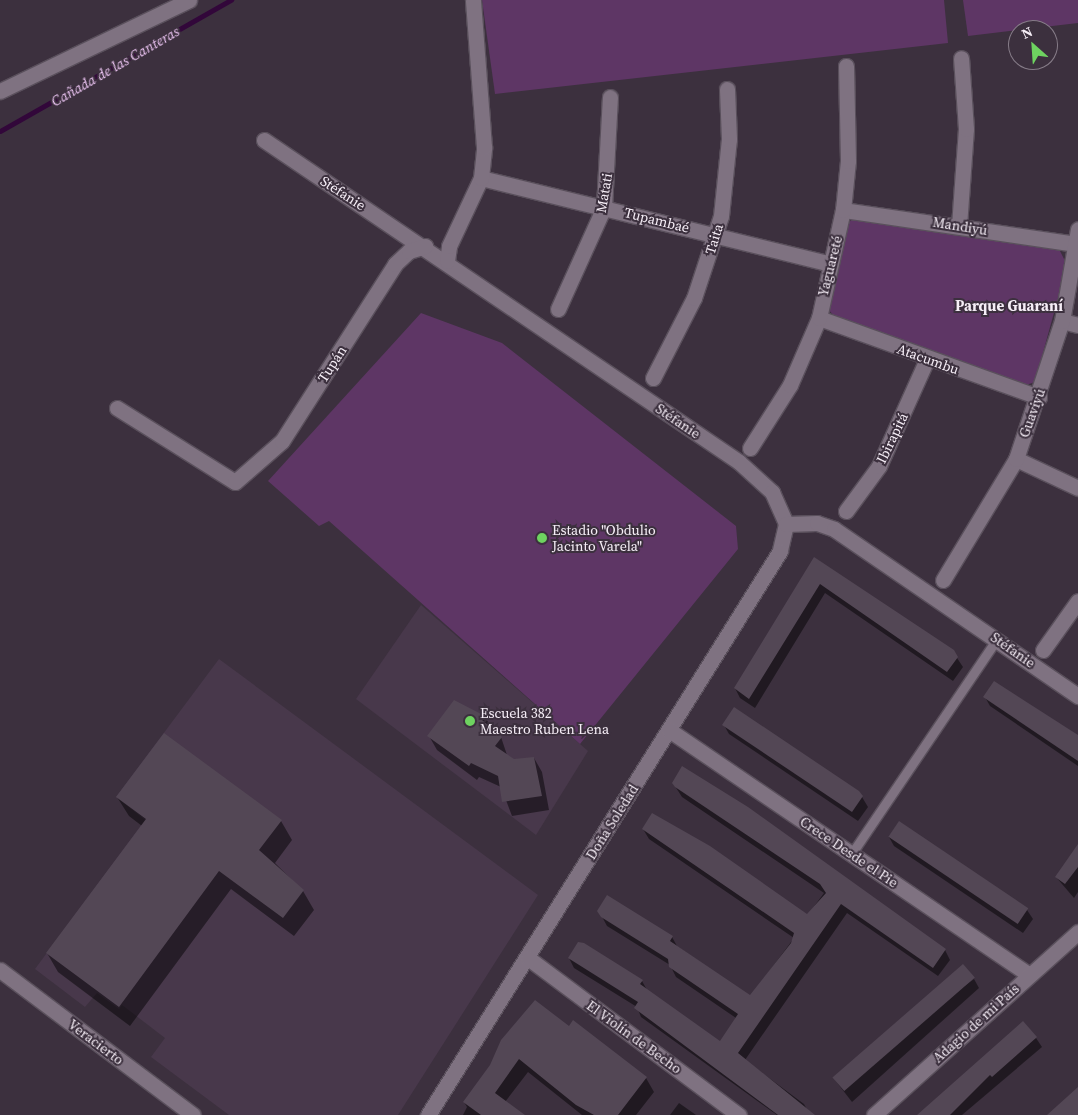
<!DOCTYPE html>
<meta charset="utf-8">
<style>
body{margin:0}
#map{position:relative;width:1078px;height:1115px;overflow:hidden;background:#3c303e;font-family:"Source Serif 4",serif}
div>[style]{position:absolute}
.built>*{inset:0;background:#48384b}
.green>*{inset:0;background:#5e3665}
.shadow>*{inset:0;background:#0007}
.stream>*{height:5px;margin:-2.5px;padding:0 2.5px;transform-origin:2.5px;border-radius:2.5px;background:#32073a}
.building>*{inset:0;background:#534755;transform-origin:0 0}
.roads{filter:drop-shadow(1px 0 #5a505c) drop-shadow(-1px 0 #5a505c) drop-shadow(0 1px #5a505c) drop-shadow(0 -1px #5a505c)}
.lane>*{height:9px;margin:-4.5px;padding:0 4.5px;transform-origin:4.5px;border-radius:4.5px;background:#7f7281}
.street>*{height:15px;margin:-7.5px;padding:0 7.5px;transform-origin:7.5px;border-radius:7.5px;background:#7f7281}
.secondary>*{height:15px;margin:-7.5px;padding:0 7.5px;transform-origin:7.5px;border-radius:7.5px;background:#7f7281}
.dots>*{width:14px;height:14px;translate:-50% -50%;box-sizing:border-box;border:2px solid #3c303e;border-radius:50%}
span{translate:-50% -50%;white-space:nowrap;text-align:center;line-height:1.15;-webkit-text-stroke:4px #3c303e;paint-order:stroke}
.street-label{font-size:14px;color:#f6eef7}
.poi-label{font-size:14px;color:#f6eef7}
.left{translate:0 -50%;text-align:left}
.water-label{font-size:15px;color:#efc7f6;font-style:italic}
.neighbourhood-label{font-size:15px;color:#f6eef7;font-weight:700}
.north{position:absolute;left:1008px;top:20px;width:50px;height:50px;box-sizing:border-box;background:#3c303e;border:1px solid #867c88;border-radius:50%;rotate:334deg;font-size:14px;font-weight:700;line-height:20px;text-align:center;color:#f6eef7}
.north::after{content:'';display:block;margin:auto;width:18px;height:22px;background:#6ed360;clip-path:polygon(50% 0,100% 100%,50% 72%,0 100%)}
</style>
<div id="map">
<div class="built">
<div style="clip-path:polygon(421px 605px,588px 751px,536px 835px,356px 699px)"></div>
<div style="clip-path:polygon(219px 659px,538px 895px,398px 1115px,229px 1115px,151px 1057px,165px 1038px,122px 1005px,119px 1009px,97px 993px,85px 1007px,35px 969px,145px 820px,116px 797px)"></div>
</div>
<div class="green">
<div style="clip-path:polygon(482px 0,944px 0,948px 43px,495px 94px)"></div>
<div style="clip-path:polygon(963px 0,1078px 0,1078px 23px,968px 36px)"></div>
<div style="clip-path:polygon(855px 217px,1058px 247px,1067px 265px,1035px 382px,1023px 386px,835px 317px,827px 308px,848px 223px)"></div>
<div style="clip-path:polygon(421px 313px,502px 343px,736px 526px,738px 549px,580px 744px,329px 521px,319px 526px,268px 481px)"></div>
</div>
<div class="shadow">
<div style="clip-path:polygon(814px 559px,957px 658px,963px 667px,953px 681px,825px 593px,755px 708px,740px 698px,735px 688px)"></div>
<div style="clip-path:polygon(985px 697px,1078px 740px,1078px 766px,990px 706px)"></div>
<div style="clip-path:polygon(735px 709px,862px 797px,868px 807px,858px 821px,729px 734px,724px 725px)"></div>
<div style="clip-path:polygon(484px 717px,501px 737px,507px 755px,513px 760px,534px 758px,542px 772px,549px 810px,512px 816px,501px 787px,479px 777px,477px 780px,437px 750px,429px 736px)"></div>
<div style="clip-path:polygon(673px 783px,945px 950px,950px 960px,938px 976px,847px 913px,745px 1060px,804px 1104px,810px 1115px,777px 1115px,641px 1017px,637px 1007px,574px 968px,569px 958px,642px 981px,647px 990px,720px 1043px,736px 1018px,676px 977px,670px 965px,607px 926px,599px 911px,672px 937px,677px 946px,750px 997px,794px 938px,649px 839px,643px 829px,807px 916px,824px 893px,682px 797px)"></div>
<div style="clip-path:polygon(117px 797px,281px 821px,292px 840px,275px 863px,303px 891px,314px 910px,294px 936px,231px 889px,130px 1026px,58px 972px,47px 953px,142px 826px,129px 816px)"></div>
<div style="clip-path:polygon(899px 822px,1027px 910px,1033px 919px,1023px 933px,894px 846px,889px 837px)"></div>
<div style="clip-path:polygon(1078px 846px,1078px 892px,1074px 898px,1056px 877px)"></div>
<div style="clip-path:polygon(974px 979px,979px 988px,852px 1102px,835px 1080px)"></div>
<div style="clip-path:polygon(569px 1027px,646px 1078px,654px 1092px,636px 1115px,582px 1115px,528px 1072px,505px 1102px,521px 1115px,463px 1115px,467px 1107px,464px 1102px,491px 1066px)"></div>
<div style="clip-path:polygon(1036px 1038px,1042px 1047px,962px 1115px,919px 1115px)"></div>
<div style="clip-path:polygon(679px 1103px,696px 1115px,670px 1115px)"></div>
</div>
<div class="stream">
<div style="left:0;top:131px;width:266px;rotate:-29.6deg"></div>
</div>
<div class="building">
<div style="clip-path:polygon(814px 557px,954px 650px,958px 657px,947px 672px,820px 584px,749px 699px,734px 688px)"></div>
<div style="clip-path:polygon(994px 681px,1078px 735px,1078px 761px,983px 697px)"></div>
<div style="clip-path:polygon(454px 700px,485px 716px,482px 720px,502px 737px,495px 746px,514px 759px,534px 757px,542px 796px,502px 802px,498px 776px,471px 763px,469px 766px,427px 736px)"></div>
<div style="clip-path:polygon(734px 707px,859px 791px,863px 796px,852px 812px,722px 725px)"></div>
<div style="clip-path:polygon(164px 733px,282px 820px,259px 850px,304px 890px,283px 918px,219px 871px,119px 1007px,46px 953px,146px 819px,116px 797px)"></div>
<div style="clip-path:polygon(682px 766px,748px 807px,946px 949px,933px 968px,841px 904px,738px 1053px,815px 1115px,778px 1115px,634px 1008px,638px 1002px,568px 958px,578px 942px,584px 943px,643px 980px,640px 984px,720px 1041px,738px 1014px,669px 967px,668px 959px,601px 917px,597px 911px,607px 895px,673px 936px,670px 941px,750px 995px,791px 943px,794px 933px,642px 829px,652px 813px,710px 846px,807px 914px,826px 893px,820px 884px,675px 787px,672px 783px)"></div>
<div style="left:899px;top:821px;width:156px;height:19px;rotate:34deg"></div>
<div style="clip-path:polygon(1078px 844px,1078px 867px,1065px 884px,1055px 877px)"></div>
<div style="left:963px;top:964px;width:18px;height:173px;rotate:49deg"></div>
<div style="clip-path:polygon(535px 1000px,569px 1026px,573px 1020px,647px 1077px,618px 1115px,594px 1115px,576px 1105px,519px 1059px,495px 1093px,525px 1115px,481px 1115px,463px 1102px,490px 1065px,501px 1040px)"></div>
<div style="clip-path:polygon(1023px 1021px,1037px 1037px,992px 1077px,990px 1075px,950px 1115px,917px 1115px)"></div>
<div style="clip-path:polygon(1078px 1087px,1078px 1115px,1047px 1115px)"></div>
</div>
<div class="roads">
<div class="lane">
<div style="left:852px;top:853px;width:258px;rotate:-55.9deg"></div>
</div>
<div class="street">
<div style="left:0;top:91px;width:210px;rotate:-25.7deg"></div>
<div style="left:264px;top:140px;width:574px;rotate:34.13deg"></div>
<div style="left:739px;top:462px;width:45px;rotate:42.3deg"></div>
<div style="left:772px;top:492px;width:35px;rotate:66deg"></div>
<div style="left:786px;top:524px;width:28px;rotate:103deg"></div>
<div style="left:780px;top:551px;width:665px;rotate:121.97deg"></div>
<div style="left:481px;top:178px;width:360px;rotate:13.8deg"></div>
<div style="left:843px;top:210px;width:235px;rotate:8.3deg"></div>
<div style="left:959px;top:226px;width:97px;rotate:-85.9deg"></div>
<div style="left:966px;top:129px;width:71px;rotate:-94deg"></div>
<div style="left:447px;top:261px;width:15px;rotate:-82deg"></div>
<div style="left:449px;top:246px;width:75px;rotate:-64.8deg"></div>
<div style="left:481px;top:178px;width:31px;rotate:-84deg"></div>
<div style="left:484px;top:147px;width:147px;rotate:-94.3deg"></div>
<div style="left:558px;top:309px;width:112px;rotate:-65.7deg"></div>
<div style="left:604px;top:207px;width:110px;rotate:-86.9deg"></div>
<div style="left:819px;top:318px;width:234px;rotate:19.8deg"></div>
<div style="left:1062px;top:321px;width:16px;rotate:14deg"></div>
<div style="left:653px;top:378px;width:90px;rotate:-62.9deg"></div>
<div style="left:694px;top:298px;width:86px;rotate:-71.8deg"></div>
<div style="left:721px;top:216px;width:77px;rotate:-84.1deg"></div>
<div style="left:729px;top:139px;width:50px;rotate:-92.3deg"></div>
<div style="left:117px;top:408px;width:139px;rotate:32.1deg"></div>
<div style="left:235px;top:482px;width:62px;rotate:-41.1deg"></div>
<div style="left:282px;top:441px;width:210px;rotate:-57.4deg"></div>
<div style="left:395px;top:264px;width:19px;rotate:-43deg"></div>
<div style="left:409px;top:251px;width:17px;rotate:-17deg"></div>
<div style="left:750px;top:448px;width:75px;rotate:-57.6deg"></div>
<div style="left:790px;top:385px;width:73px;rotate:-66.6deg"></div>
<div style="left:819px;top:318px;width:111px;rotate:-77.5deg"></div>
<div style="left:843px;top:210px;width:49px;rotate:-84.2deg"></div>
<div style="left:848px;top:161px;width:95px;rotate:-91.2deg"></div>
<div style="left:1016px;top:459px;width:68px;rotate:25.1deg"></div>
<div style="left:846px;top:511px;width:56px;rotate:-53.7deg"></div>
<div style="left:879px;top:466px;width:117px;rotate:-65.8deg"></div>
<div style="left:786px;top:524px;width:31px;rotate:-2deg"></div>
<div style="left:817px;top:523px;width:18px;rotate:19deg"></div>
<div style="left:834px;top:529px;width:296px;rotate:34.4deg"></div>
<div style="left:943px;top:580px;width:141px;rotate:-58.9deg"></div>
<div style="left:1016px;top:459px;width:145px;rotate:-71.6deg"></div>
<div style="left:1062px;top:321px;width:93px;rotate:-80.1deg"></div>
<div style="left:1043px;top:650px;width:60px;rotate:-54.5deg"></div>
<div style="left:669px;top:730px;width:435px;rotate:34.2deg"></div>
<div style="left:528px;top:958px;width:263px;rotate:36.7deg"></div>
<div style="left:874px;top:1115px;width:274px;rotate:-41.9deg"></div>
</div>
<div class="secondary">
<div style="left:0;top:970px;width:241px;rotate:36.9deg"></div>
</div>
</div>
<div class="dots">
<div style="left:542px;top:538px;background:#6ed360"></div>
<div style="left:470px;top:721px;background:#6ed360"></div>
</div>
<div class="street-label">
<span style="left:343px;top:193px;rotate:33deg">Stéfanie</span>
<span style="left:604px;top:193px;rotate:-80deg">Matati</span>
<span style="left:657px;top:220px;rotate:14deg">Tupambaé</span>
<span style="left:960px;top:226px;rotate:9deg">Mandiyú</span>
<span style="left:714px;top:239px;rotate:-73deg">Taita</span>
<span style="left:830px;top:266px;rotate:-76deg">Yaguareté</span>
<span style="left:928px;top:359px;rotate:20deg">Atacumbu</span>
<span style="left:332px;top:364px;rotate:-57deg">Tupán</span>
<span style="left:1032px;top:413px;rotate:-70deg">Guaviyú</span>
<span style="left:678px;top:421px;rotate:34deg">Stéfanie</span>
<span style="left:892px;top:438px;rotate:-64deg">Ibirapitá</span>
<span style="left:1013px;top:650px;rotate:35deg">Stéfanie</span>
<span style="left:612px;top:822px;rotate:-58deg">Doña Soledad</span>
<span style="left:849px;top:852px;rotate:34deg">Crece Desde el Pie</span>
<span style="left:976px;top:1023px;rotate:-42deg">Adagio de mi País</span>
<span style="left:634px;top:1037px;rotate:36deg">El Violín de Becho</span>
<span style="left:96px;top:1042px;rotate:37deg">Veracierto</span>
</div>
<div class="poi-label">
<span class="left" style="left:552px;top:538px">Estadio "Obdulio<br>Jacinto Varela"</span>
<span class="left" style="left:480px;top:721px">Escuela 382<br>Maestro Ruben Lena</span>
</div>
<div class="water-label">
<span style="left:115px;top:66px;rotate:-30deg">Cañada de las Canteras</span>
</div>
<div class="neighbourhood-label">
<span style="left:1009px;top:306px">Parque Guaraní</span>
</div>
<div class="north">N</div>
</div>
